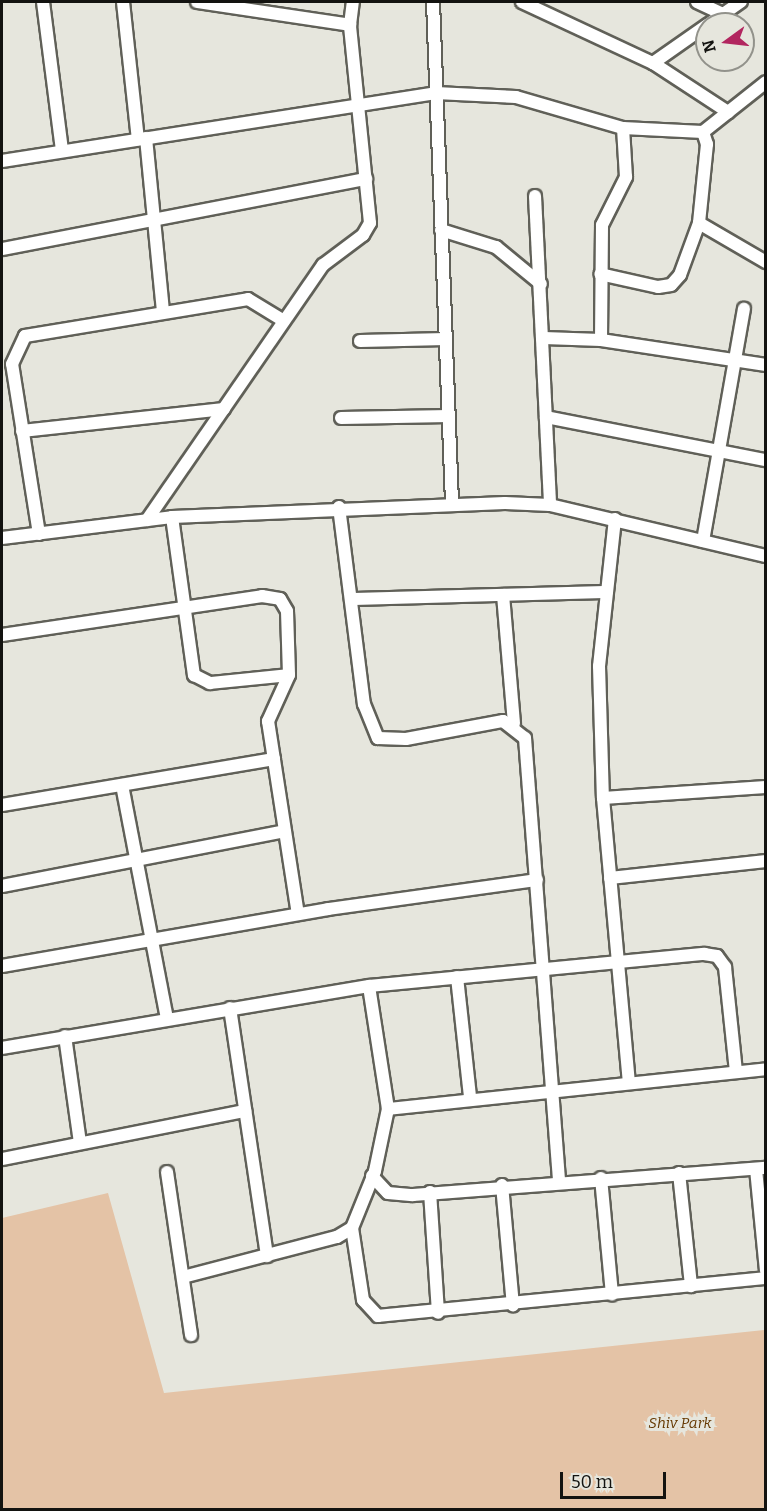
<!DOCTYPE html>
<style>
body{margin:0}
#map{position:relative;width:767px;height:1511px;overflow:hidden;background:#e6e6dd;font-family:Bitter,serif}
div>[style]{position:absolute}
.green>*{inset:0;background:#e4c3a6}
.roads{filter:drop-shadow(2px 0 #606058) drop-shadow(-2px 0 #606058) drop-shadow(0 2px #606058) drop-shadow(0 -2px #606058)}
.street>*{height:12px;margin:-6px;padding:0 6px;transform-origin:6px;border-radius:6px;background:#fff}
span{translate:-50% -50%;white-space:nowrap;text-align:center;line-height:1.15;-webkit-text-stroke:6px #e6e6dd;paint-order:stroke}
.park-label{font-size:15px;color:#663a03;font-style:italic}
.frame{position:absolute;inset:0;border:3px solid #131310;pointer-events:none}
.north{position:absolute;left:695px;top:12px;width:60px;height:60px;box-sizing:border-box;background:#e6e6dd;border:2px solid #92928b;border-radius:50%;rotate:255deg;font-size:16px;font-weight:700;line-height:24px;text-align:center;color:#131310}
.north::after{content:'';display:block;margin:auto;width:21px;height:27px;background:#b2265f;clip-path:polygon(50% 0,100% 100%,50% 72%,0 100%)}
.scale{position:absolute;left:560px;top:1472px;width:106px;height:27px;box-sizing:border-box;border:3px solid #131310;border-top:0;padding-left:8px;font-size:18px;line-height:21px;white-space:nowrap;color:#131310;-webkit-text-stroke:4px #e6e6dd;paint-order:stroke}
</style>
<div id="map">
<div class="green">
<div style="clip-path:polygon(108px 1193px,164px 1393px,765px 1330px,765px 1509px,2px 1509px,2px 1218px)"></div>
</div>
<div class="roads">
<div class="street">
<div style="left:43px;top:2px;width:150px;rotate:82.7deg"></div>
<div style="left:123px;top:2px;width:138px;rotate:83.8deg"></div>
<div style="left:197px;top:2px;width:155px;rotate:8.5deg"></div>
<div style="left:433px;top:2px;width:501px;rotate:87.83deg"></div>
<div style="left:522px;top:2px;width:145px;rotate:25deg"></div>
<div style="left:653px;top:63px;width:90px;rotate:33.2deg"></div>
<div style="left:697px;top:2px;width:29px;rotate:25deg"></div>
<div style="left:709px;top:24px;width:39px;rotate:-35deg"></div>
<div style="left:653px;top:63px;width:66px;rotate:-35.1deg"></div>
<div style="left:703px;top:132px;width:80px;rotate:-38.4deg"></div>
<div style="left:146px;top:138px;width:175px;rotate:84.4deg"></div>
<div style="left:2px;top:161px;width:439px;rotate:-8.9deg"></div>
<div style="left:436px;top:93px;width:80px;rotate:2.9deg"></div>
<div style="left:516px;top:97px;width:111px;rotate:16.2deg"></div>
<div style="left:623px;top:128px;width:80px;rotate:2.9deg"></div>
<div style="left:703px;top:132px;width:13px;rotate:72deg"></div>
<div style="left:707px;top:144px;width:79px;rotate:95.8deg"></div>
<div style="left:699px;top:223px;width:55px;rotate:110.1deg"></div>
<div style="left:680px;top:275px;width:13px;rotate:132deg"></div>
<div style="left:671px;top:285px;width:13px;rotate:171deg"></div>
<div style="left:658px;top:287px;width:59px;rotate:-167.4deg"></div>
<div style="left:535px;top:196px;width:309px;rotate:87.2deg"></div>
<div style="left:699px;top:223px;width:78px;rotate:30.2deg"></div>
<div style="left:441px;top:230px;width:58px;rotate:17.2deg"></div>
<div style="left:496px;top:247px;width:58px;rotate:39.4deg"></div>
<div style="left:2px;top:249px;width:371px;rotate:-10.9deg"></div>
<div style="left:544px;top:338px;width:57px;rotate:2deg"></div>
<div style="left:601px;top:340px;width:167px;rotate:8.6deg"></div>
<div style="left:601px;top:340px;width:115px;rotate:-89.5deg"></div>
<div style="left:602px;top:225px;width:54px;rotate:-63.4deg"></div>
<div style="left:626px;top:177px;width:49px;rotate:-93.5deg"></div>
<div style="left:360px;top:341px;width:86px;rotate:-1.3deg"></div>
<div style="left:546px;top:417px;width:224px;rotate:11.1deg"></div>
<div style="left:341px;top:418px;width:108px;rotate:-1.1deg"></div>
<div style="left:22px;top:431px;width:203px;rotate:-6.2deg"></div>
<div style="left:339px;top:507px;width:199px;rotate:82.8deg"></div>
<div style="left:364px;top:704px;width:37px;rotate:68deg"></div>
<div style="left:378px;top:738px;width:28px;rotate:2deg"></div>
<div style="left:406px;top:739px;width:99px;rotate:-10.5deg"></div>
<div style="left:503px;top:721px;width:28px;rotate:38deg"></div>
<div style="left:525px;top:738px;width:443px;rotate:85.6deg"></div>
<div style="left:172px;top:517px;width:160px;rotate:82.1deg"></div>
<div style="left:194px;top:675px;width:18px;rotate:27deg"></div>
<div style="left:210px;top:683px;width:79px;rotate:-5.8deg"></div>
<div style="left:615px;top:519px;width:148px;rotate:96.2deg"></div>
<div style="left:599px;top:666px;width:132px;rotate:88.3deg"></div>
<div style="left:603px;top:798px;width:284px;rotate:84.8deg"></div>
<div style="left:147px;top:520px;width:310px;rotate:-55.4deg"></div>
<div style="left:323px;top:265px;width:50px;rotate:-36.9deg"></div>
<div style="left:363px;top:235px;width:14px;rotate:-60deg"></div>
<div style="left:370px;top:223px;width:199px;rotate:-95.8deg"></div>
<div style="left:350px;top:25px;width:23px;rotate:-83deg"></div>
<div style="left:39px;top:534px;width:172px;rotate:-99deg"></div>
<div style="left:12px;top:364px;width:31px;rotate:-65deg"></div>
<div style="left:25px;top:336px;width:226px;rotate:-9.4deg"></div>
<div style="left:248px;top:299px;width:42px;rotate:31.4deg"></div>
<div style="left:2px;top:538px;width:171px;rotate:-7deg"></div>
<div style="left:172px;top:517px;width:333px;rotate:-2.4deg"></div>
<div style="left:505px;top:503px;width:45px;rotate:2.5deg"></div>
<div style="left:550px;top:505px;width:222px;rotate:13.3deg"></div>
<div style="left:703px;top:541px;width:236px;rotate:-80deg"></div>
<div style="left:503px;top:595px;width:129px;rotate:85.1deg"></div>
<div style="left:351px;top:599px;width:256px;rotate:-1.6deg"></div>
<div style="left:2px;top:635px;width:263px;rotate:-8.5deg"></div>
<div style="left:262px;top:596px;width:18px;rotate:9deg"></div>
<div style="left:280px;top:599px;width:14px;rotate:60deg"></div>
<div style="left:287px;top:611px;width:64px;rotate:88.2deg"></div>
<div style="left:289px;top:675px;width:51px;rotate:114.5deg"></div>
<div style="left:268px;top:721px;width:195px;rotate:81.2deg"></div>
<div style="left:122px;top:785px;width:238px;rotate:79.1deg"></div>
<div style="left:603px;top:798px;width:163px;rotate:-3.9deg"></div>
<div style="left:2px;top:805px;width:276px;rotate:-9.6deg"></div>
<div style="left:610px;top:878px;width:157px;rotate:-6.2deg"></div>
<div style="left:2px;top:886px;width:288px;rotate:-11deg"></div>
<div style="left:2px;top:966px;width:331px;rotate:-9.9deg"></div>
<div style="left:328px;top:909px;width:211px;rotate:-7.9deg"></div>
<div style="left:457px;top:977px;width:121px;rotate:83.8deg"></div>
<div style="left:230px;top:1008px;width:251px;rotate:81.5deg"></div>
<div style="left:65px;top:1036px;width:108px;rotate:82deg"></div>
<div style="left:2px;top:1048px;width:372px;rotate:-9.6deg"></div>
<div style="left:369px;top:986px;width:337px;rotate:-5.5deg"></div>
<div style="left:704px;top:954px;width:13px;rotate:9deg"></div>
<div style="left:717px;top:956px;width:14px;rotate:54deg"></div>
<div style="left:725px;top:967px;width:105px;rotate:84deg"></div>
<div style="left:388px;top:1109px;width:380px;rotate:-6deg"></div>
<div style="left:2px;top:1159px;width:248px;rotate:-11.2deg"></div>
<div style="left:756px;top:1169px;width:102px;rotate:84.4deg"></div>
<div style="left:167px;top:1172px;width:165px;rotate:81.6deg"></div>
<div style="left:679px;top:1173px;width:114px;rotate:83.9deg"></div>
<div style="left:372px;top:1176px;width:23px;rotate:47deg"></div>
<div style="left:388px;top:1193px;width:25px;rotate:5deg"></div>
<div style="left:413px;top:1195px;width:354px;rotate:-4.4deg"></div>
<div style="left:601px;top:1178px;width:117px;rotate:84.6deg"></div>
<div style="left:502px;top:1185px;width:121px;rotate:84.8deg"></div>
<div style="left:430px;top:1192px;width:121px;rotate:86.2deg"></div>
<div style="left:352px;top:1228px;width:73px;rotate:81.3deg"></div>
<div style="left:363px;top:1300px;width:22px;rotate:47deg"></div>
<div style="left:378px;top:1316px;width:390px;rotate:-5.6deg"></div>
<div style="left:183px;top:1277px;width:159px;rotate:-14.6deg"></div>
<div style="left:337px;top:1237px;width:17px;rotate:-31deg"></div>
<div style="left:352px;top:1228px;width:61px;rotate:-68deg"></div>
<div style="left:375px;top:1171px;width:63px;rotate:-78.2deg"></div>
<div style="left:388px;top:1109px;width:124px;rotate:-98.8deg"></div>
</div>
</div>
<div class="park-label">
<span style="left:680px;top:1424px">Shiv Park</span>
</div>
<div class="frame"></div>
<div class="north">N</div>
<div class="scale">50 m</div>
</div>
